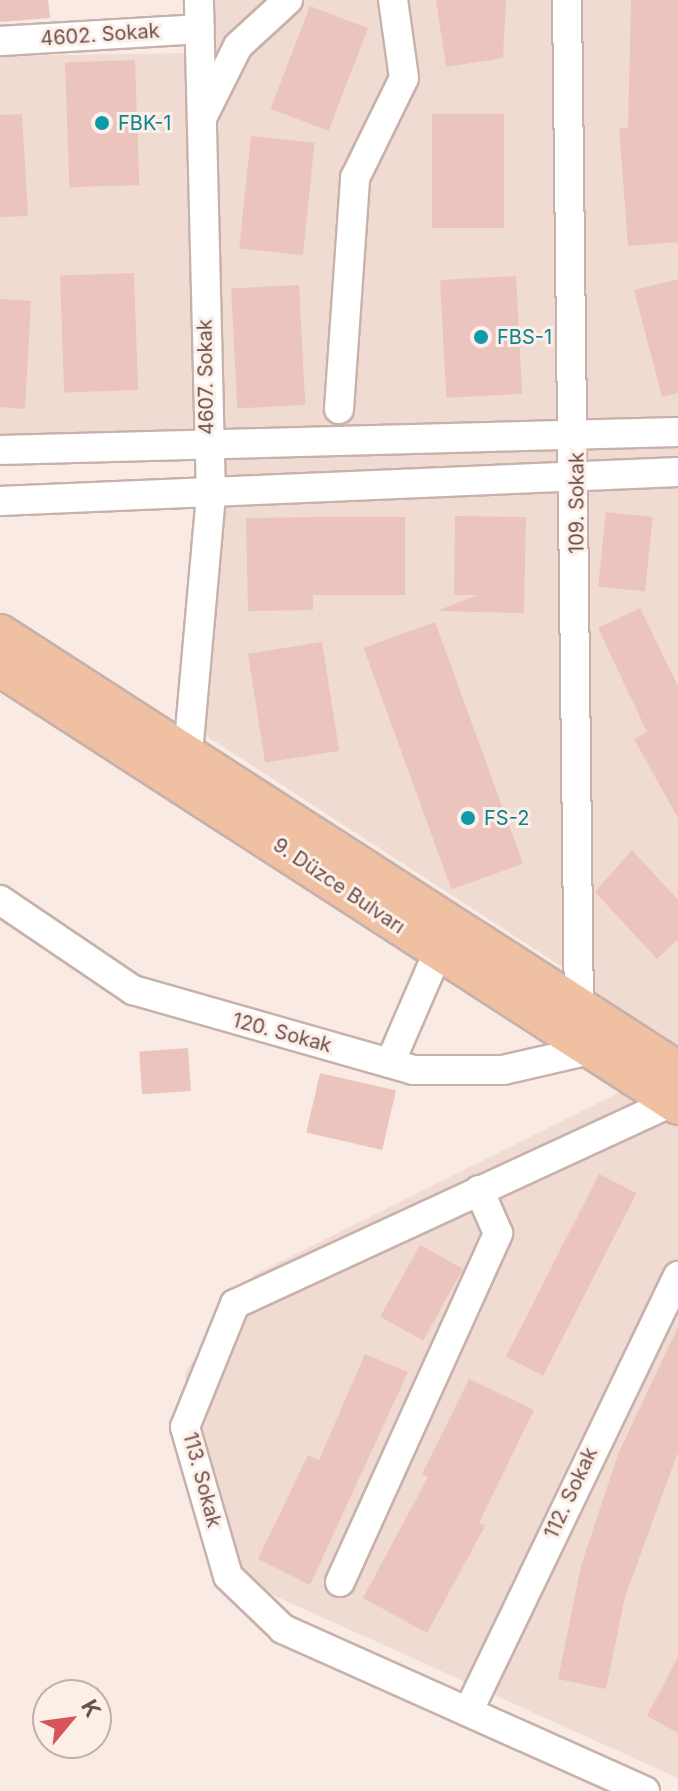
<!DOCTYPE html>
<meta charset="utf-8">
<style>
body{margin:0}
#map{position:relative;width:678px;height:1791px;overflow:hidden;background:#f9ebe3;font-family:Inter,sans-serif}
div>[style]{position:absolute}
.residential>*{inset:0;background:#efdbd2}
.building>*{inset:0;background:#ebc5bd;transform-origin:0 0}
.roads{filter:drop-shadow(2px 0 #c8b1ab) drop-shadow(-2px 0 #c8b1ab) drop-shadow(0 2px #c8b1ab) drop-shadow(0 -2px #c8b1ab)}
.minor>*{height:28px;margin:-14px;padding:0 14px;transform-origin:14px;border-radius:14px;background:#fff}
.major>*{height:36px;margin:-18px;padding:0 18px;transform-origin:18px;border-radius:18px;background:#f0c0a2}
.dots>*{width:22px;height:22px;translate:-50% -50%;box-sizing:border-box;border:4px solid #fcefe8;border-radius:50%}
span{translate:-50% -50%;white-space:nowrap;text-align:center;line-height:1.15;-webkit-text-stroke:6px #fcefe8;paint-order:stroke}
.street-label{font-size:20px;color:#6d504c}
.culture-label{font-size:20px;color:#0d838f}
.left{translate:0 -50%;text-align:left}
.north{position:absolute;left:32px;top:1679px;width:80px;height:80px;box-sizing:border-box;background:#fcefe8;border:2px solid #c3afaa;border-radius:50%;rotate:61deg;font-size:22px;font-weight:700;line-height:32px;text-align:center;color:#6d504c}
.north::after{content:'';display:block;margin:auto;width:28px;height:36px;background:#d55558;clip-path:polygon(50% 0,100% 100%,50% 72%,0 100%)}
</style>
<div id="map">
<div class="residential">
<div style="clip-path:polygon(195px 0,678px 0,678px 1778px,242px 1581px,192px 1482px,185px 1372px,254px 1275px,644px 1080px,570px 972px,196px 729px,199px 450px,0 438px,0 56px,190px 53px)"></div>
</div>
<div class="building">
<div style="clip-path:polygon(0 0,48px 0,50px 18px,0 22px)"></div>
<div style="clip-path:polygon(436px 0,506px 0,503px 58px,446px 67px)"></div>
<div style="clip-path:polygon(631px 0,678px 0,678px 242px,628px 246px,619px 128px,628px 128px)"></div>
<div style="left:310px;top:6px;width:62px;height:110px;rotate:21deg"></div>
<div style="left:135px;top:60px;width:125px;height:70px;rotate:88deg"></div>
<div style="clip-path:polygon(22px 114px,28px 216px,0 217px,0 115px)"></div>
<div style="left:432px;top:114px;width:72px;height:114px"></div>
<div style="left:251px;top:136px;width:64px;height:113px;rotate:6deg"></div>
<div style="left:134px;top:273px;width:117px;height:74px;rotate:88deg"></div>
<div style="left:516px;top:276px;width:118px;height:76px;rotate:87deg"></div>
<div style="clip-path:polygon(678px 279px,678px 393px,662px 397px,634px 290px)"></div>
<div style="left:299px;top:285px;width:120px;height:68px;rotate:87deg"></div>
<div style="clip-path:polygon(0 299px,31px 301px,25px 409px,0 407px)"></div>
<div style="left:606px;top:512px;width:47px;height:75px;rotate:6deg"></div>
<div style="clip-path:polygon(455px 516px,526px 517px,524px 613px,437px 611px,477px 595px,454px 595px)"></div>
<div style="clip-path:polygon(311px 517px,405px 517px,405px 595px,313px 595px,313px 610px,248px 611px,246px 518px)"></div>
<div style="clip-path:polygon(640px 608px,678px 686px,678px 818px,634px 739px,647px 732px,598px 628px)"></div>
<div style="left:435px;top:622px;width:257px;height:76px;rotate:70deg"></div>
<div style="left:322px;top:642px;width:110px;height:75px;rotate:81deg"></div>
<div style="clip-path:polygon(632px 850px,678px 900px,678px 939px,657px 959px,595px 892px)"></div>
<div style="left:188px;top:1048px;width:43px;height:49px;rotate:86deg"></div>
<div style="left:320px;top:1073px;width:78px;height:61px;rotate:13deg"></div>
<div style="left:599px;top:1174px;width:42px;height:205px;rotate:27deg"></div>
<div style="left:420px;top:1245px;width:49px;height:82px;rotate:29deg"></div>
<div style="clip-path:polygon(678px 1327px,678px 1452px,625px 1597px,606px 1689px,558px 1679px,581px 1566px,618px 1454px)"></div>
<div style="clip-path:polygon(365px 1354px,408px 1372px,310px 1585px,258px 1559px,308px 1455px,319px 1460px)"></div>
<div style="clip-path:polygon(469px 1379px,534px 1410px,479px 1523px,485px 1526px,427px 1633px,363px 1598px,428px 1477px,422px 1474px)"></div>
<div style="clip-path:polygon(678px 1657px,678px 1733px,647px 1716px)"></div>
</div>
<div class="roads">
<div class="minor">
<div style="left:567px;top:0;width:1007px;rotate:89.32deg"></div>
<div style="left:0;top:41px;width:200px;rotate:-3.4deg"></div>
<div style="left:204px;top:114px;width:76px;rotate:-63.4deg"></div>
<div style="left:238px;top:46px;width:68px;rotate:-42.6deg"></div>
<div style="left:339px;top:409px;width:232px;rotate:-86deg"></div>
<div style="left:355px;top:178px;width:111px;rotate:-63.9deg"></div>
<div style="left:404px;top:78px;width:79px;rotate:-98deg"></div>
<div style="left:0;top:450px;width:678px;rotate:-1.52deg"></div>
<div style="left:0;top:501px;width:679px;rotate:-2.45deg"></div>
<div style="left:188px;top:753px;width:258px;rotate:-84.9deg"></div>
<div style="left:211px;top:496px;width:496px;rotate:-91.4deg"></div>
<div style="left:0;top:900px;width:161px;rotate:34.1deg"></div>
<div style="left:133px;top:990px;width:291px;rotate:15.9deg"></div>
<div style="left:413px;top:1070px;width:90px"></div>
<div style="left:503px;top:1070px;width:89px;rotate:-12.9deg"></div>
<div style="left:390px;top:1063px;width:121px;rotate:-66.6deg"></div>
<div style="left:340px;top:1582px;width:383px;rotate:-65.6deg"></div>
<div style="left:498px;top:1233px;width:47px;rotate:-113.8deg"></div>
<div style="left:468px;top:1712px;width:484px;rotate:-64.3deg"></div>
<div style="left:645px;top:1791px;width:397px;rotate:-155.9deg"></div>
<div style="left:283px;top:1629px;width:76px;rotate:-136.1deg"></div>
<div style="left:228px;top:1576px;width:155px;rotate:-106.1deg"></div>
<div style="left:185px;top:1427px;width:133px;rotate:-67.9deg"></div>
<div style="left:235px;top:1304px;width:481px;rotate:-24.8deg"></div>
</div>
<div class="major">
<div style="left:0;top:633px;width:807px;rotate:32.8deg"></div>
<div style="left:0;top:668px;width:807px;rotate:32.86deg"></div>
</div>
</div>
<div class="dots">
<div style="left:102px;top:123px;background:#0f9aa8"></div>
<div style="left:481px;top:337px;background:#0f9aa8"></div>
<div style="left:468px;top:818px;background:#0f9aa8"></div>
</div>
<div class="street-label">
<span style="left:100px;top:35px;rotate:-4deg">4602. Sokak</span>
<span style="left:206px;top:377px;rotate:-91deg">4607. Sokak</span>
<span style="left:577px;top:503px;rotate:-90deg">109. Sokak</span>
<span style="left:339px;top:886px;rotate:34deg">9. Düzce Bulvarı</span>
<span style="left:282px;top:1033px;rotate:15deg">120. Sokak</span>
<span style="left:202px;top:1480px;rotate:75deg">113. Sokak</span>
<span style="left:571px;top:1493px;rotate:-65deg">112. Sokak</span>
</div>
<div class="culture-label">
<span class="left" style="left:118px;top:123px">FBK-1</span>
<span class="left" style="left:497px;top:337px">FBS-1</span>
<span class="left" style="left:484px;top:818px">FS-2</span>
</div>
<div class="north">K</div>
</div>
